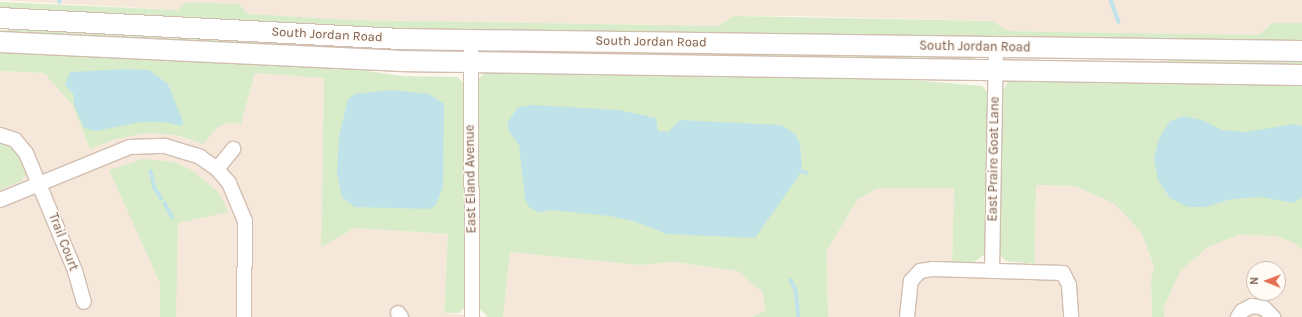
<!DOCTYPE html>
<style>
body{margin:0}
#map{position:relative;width:1302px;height:317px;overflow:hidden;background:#fdf6ec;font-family:Karla,sans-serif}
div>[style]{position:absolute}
.residential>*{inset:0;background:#f5e8da}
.green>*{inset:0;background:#d8ecc9}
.water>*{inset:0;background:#bfe3e8}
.stream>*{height:3.5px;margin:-1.75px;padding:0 1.75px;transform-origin:1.75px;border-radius:1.75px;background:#bfe3e8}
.roads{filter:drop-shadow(1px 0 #d1beb0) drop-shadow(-1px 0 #d1beb0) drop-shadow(0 1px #d1beb0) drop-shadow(0 -1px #d1beb0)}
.street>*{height:14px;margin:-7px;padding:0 7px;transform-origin:7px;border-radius:7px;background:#fff}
.secondary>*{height:20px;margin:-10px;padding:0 10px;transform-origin:10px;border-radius:10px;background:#fff}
span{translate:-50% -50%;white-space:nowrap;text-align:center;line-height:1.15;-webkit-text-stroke:3px #fffaf3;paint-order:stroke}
.street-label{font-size:13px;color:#7a5c4d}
.north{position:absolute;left:1246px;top:261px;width:40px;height:40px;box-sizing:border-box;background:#fffaf3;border:1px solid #cabbb1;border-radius:50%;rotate:271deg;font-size:11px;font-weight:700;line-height:16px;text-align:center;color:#7a5c4d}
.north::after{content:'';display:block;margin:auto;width:14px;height:18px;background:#e76f51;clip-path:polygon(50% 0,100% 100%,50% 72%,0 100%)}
</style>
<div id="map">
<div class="residential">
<div style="clip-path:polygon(0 0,1302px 0,1302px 23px,1272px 23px,1259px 35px,1008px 31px,992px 21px,802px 16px,734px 16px,718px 26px,350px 20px,248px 14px,239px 4px,187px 2px,178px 10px)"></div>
<div style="clip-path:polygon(0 71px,44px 73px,72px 104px,90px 149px,116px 139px,146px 133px,176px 135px,203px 144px,218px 127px,229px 123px,241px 124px,255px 73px,324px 78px,321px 247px,355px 228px,448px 234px,444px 313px,488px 317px,0 317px)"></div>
<div style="clip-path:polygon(1036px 185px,1075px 186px,1113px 203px,1129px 219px,1142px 234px,1154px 267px,1151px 278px,1152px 317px,828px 317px,827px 250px,858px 199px,878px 188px,954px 188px,952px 262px,1035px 264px)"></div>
<div style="clip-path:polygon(evenodd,1238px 235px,1275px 236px,1290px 241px,1302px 249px,1302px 317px,1165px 317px,1163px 309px,1181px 270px,1208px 247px,1238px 235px,1254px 269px,1278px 269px,1278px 293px,1254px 293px,1254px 269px)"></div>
<div style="clip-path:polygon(510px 252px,640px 265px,674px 262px,738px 271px,763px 293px,765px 311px,752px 317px,503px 317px)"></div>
</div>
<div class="green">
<div style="clip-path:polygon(0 2px,177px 10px,187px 2px,239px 4px,248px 14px,350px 20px,718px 26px,734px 16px,992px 21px,1008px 31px,1259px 35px,1272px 23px,1302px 23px,1302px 44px,444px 32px,0 11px)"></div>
<div style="clip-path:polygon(61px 28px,441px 48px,453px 53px,0 36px,0 30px)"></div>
<div style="clip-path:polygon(676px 49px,965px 55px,976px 59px,976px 62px,613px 55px)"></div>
<div style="clip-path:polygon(0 50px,325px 65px,402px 76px,457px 77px,463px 82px,464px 94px,464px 308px,459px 313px,444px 313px,448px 234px,355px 228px,321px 247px,324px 78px,255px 73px,241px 124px,229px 123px,218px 127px,203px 144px,176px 135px,146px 133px,116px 139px,90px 149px,72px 104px,59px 90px,44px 73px,0 71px)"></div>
<div style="clip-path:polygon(1202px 58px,1302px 59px,1302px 69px,1136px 63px)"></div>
<div style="clip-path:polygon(485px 72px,878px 77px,982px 86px,988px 93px,985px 254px,974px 262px,952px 262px,954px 188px,878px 188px,858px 199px,827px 250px,828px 317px,752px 317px,765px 311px,763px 293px,738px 271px,674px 262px,640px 265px,510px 252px,503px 317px,488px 317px,479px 308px,477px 89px,478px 80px)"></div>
<div style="clip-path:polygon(1009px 80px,1302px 83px,1302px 249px,1290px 241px,1275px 236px,1238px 235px,1208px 247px,1181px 270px,1163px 309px,1165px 317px,1152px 317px,1151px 278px,1154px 267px,1142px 234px,1129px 219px,1113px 203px,1075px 186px,1036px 185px,1035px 264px,1005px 261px,998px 251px,1001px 94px)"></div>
<div style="clip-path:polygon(0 143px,18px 152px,27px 173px,21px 181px,0 190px)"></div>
<div style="clip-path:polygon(143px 159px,174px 162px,192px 170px,219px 193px,228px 212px,178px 223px,176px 317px,160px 317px,160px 283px,109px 170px)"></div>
</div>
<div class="water">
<div style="clip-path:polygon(126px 69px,149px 70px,168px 84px,183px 122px,182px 126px,165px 122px,140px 122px,96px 131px,84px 128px,74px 105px,74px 95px,65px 85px,70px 72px)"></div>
<div style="clip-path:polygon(391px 90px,429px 94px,444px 104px,443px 187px,436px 205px,429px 209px,355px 207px,342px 197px,337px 174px,339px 136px,348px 99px,355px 94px)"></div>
<div style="clip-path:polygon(533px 105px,619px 110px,656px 118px,658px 131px,668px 132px,680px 120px,781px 125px,795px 134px,800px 144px,802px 166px,798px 177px,755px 238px,667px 234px,633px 221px,610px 216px,550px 210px,540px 213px,529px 207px,525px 199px,519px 145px,509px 132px,507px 123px,518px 107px)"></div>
<div style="clip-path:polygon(1184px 116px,1202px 120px,1222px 130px,1246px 132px,1294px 124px,1302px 126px,1302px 197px,1294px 203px,1261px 197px,1232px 199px,1205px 207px,1188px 207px,1170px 198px,1158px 180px,1154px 159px,1159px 138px,1170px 121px)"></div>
</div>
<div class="stream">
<div style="left:60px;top:0;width:2px;rotate:90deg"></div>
<div style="left:1111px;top:0;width:23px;rotate:70deg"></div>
<div style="left:797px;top:170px;width:10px;rotate:17deg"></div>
<div style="left:151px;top:171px;width:17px;rotate:77deg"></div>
<div style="left:155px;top:188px;width:12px;rotate:59deg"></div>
<div style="left:165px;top:203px;width:16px;rotate:63deg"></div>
<div style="left:791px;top:280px;width:11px;rotate:63deg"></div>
<div style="left:796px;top:290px;width:27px;rotate:84deg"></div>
</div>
<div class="roads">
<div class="street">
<div style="left:471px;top:40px;width:277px;rotate:89.8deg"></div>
<div style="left:0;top:135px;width:16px;rotate:18deg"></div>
<div style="left:15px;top:140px;width:17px;rotate:50deg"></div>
<div style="left:26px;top:153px;width:128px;rotate:67.4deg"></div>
<div style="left:75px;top:271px;width:32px;rotate:74deg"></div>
<div style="left:217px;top:169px;width:26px;rotate:-51deg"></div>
<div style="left:0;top:200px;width:140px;rotate:-22.2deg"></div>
<div style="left:130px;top:147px;width:35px;rotate:-2deg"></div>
<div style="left:165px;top:146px;width:37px;rotate:17deg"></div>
<div style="left:200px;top:157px;width:21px;rotate:35deg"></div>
<div style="left:217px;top:169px;width:18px;rotate:49deg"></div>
<div style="left:229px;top:183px;width:41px;rotate:67.2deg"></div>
<div style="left:245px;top:221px;width:96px;rotate:90.6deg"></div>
<div style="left:992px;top:271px;width:224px;rotate:-89deg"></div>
<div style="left:398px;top:313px;width:5px;rotate:53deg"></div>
<div style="left:907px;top:317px;width:36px;rotate:-84deg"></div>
<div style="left:911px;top:281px;width:13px;rotate:-48deg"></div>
<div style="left:920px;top:271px;width:12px;rotate:-9deg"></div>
<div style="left:932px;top:269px;width:131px;rotate:1.7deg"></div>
<div style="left:1063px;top:273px;width:13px;rotate:63deg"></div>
<div style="left:1069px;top:285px;width:32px;rotate:86deg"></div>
<div style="left:1238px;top:317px;width:7px;rotate:-56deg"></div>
<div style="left:1242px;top:311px;width:11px;rotate:-27deg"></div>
<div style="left:1252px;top:306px;width:12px;rotate:9deg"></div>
<div style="left:1264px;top:308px;width:13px;rotate:45deg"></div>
</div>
<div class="secondary">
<div style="left:0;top:18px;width:398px;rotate:3deg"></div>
<div style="left:397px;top:39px;width:905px;rotate:0.76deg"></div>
<div style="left:0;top:42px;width:398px;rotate:2.7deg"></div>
<div style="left:398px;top:61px;width:904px;rotate:0.89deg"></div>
</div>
</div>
<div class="street-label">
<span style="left:327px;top:35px;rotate:3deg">South Jordan Road</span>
<span style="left:651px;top:42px;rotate:1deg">South Jordan Road</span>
<span style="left:975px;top:47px;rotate:1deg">South Jordan Road</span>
<span style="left:994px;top:159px;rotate:-89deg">East Praire Goat Lane</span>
<span style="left:471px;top:179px;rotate:-91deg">East Eland Avenue</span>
<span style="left:63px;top:242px;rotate:69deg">Trail Court</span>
</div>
<div class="north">N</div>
</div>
